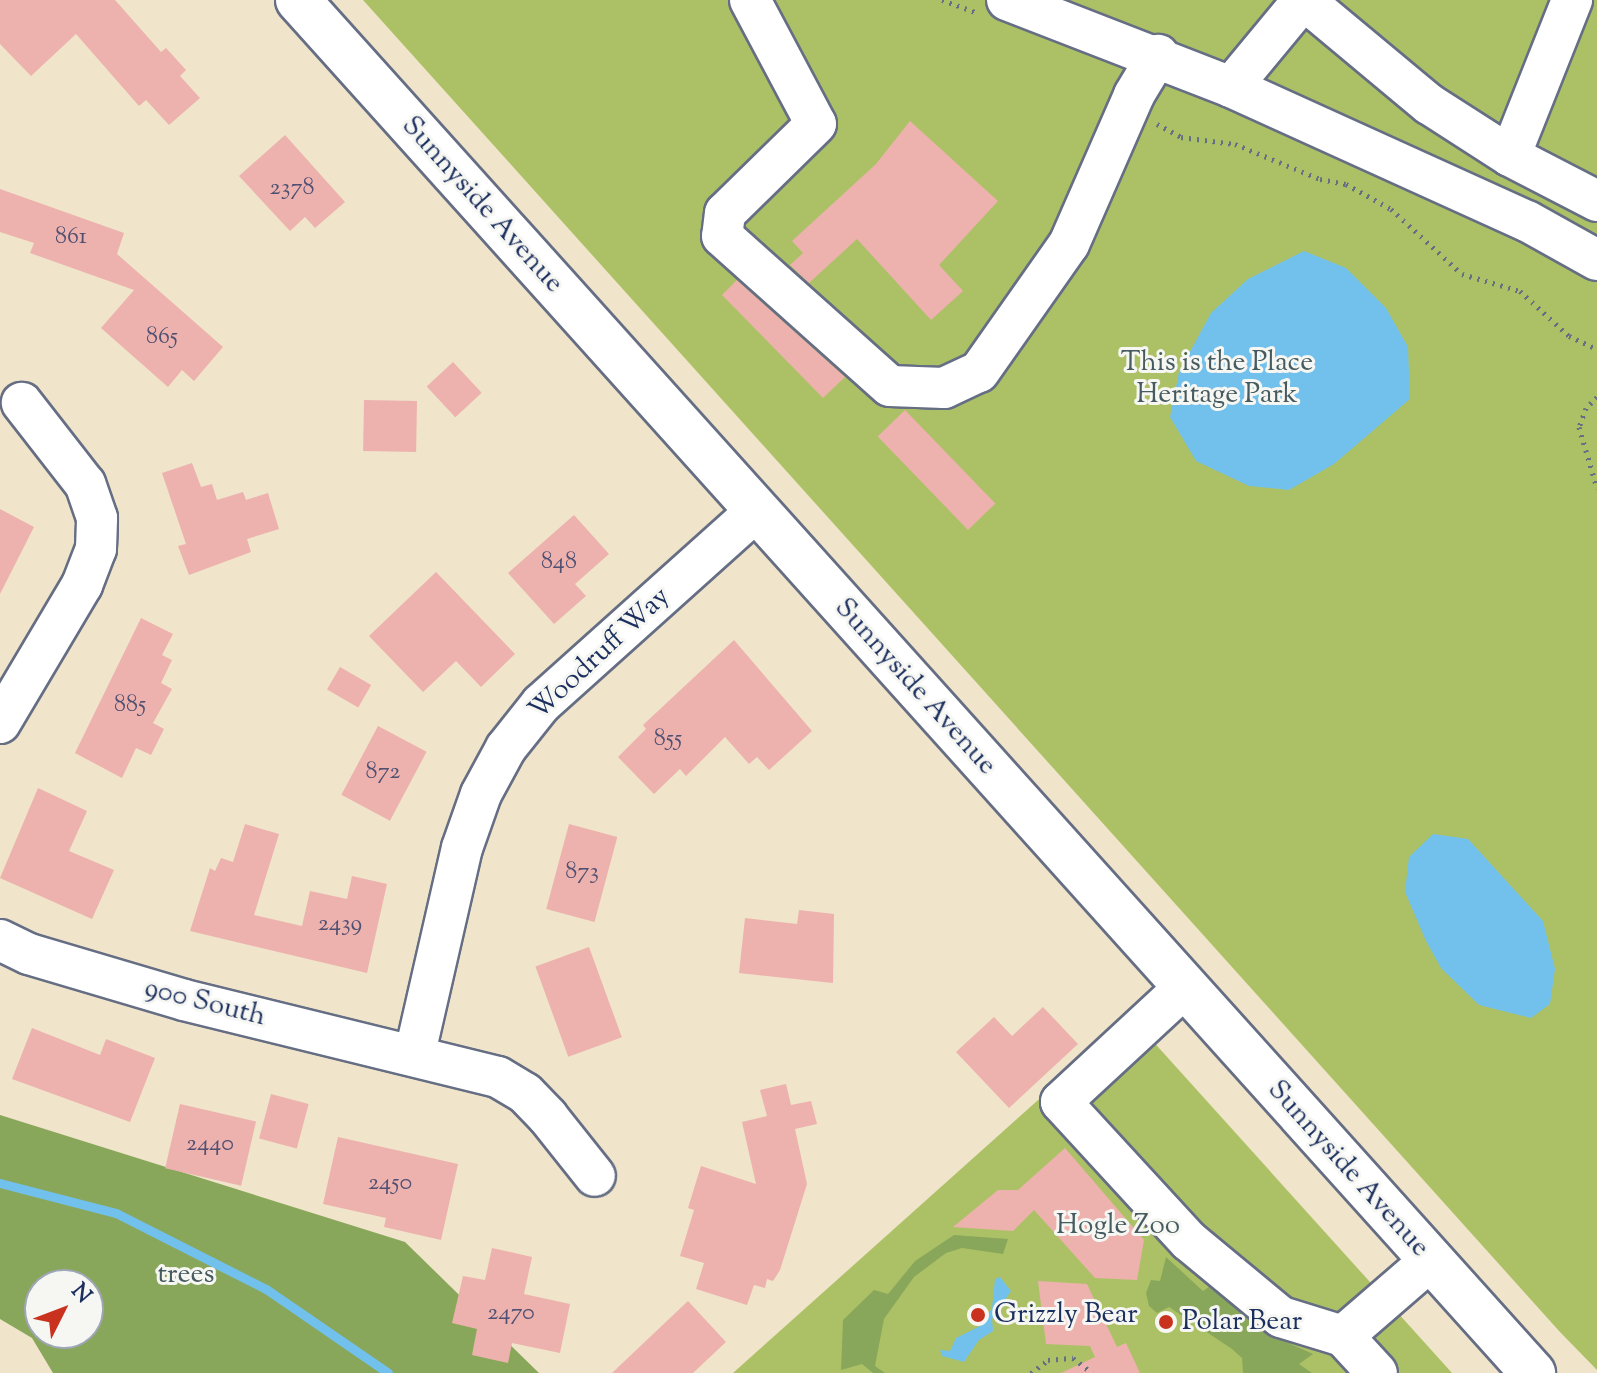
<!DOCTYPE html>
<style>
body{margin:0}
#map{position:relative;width:1597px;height:1373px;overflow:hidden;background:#f0e4ca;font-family:"Sorts Mill Goudy",serif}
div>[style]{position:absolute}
.green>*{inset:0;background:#acc165}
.forest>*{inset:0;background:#89a75a}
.water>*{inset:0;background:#72c1ed}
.stream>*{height:9px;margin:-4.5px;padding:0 4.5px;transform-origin:4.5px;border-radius:4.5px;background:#72c1ed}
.building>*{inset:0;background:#edb2ae;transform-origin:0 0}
.path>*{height:5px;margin-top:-2.5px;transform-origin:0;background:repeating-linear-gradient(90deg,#666e84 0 2px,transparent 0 8px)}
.roads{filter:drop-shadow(2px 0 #666e84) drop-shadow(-2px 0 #666e84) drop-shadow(0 2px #666e84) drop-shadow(0 -2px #666e84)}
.minor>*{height:40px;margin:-20px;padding:0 20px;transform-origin:20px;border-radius:20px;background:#fff}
.major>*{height:44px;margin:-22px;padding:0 22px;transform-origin:22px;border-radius:22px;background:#fff}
.dots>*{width:22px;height:22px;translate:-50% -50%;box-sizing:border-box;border:4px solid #f6f6f2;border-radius:50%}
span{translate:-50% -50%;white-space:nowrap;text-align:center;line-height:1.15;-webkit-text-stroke:6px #f6f6f2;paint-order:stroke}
.number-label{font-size:24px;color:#505072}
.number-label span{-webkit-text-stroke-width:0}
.street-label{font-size:28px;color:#1b2f5e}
.park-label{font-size:28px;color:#465b60}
.poi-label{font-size:28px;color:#1b2f5e}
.left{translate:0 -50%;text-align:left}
.north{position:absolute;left:24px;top:1269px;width:80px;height:80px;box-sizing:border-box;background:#f6f6f2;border:2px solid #9ea6b7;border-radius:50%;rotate:48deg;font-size:22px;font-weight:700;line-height:32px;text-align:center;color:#1b2f5e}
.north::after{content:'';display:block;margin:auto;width:28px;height:36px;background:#c8321e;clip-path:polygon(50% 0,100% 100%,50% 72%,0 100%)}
</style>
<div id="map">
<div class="green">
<div style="clip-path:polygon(363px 0,1597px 0,1597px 1370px,1560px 1332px)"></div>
<div style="clip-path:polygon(1131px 1017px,1452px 1373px,733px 1373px)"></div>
</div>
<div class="forest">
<div style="clip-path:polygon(evenodd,0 1115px,405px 1242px,539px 1373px,53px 1373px,32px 1338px,0 1319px,0 1115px,40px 1285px,88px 1285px,88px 1333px,40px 1333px,40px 1285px)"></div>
<div style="clip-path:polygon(954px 1235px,1008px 1239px,1003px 1254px,962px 1248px,946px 1253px,914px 1277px,884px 1319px,875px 1366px,885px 1373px,873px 1373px,862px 1364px,841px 1370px,843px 1320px,874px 1290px,888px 1294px,915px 1261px)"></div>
<div style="clip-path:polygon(1166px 1257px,1203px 1291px,1209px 1287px,1273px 1336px,1313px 1354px,1299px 1364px,1312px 1373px,1243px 1373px,1242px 1358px,1232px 1349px,1169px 1307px,1157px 1313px,1149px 1306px,1146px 1293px,1151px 1280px,1160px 1281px)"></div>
</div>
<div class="water">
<div style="clip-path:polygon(1304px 251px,1346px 268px,1386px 308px,1408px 347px,1410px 399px,1334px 464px,1289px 490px,1249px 486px,1196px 461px,1170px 417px,1179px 372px,1211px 313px,1248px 279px)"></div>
<div style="clip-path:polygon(1433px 834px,1468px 839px,1543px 921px,1555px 969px,1550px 1004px,1531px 1018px,1479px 1005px,1441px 968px,1426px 941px,1405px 892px,1409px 857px)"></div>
<div style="clip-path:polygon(1000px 1277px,1011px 1291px,992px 1319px,993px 1331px,979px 1340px,964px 1362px,942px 1356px,940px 1350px,950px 1351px,956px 1338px,982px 1325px,992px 1308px,995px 1279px)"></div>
</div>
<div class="stream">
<div style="left:0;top:1183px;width:120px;rotate:14.5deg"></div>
<div style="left:116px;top:1213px;width:168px;rotate:26.9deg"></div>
<div style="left:266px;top:1289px;width:148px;rotate:34.5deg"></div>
</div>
<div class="building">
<div style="clip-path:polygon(0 0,115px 0,161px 52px,166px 48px,186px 70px,180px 76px,200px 98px,169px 125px,146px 100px,139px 106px,76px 34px,31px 76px,0 44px)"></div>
<div style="clip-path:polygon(910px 121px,998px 201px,939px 265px,963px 291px,931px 320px,857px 239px,809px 283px,790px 265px,803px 253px,792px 241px,876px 164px)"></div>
<div style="clip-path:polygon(285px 135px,345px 202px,315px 228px,305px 217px,290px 231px,239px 176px)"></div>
<div style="clip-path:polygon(0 189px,124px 233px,117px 254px,223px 347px,194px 381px,182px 370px,168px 387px,101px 328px,134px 290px,30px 253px,34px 243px,0 232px)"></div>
<div style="clip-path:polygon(737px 280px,845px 377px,823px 398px,722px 295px)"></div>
<div style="left:453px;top:362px;width:42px;height:36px;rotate:47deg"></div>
<div style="left:364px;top:400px;width:53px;height:51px;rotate:1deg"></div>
<div style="left:905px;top:410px;width:130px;height:38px;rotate:46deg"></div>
<div style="clip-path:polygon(192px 463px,201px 487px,212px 484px,217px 500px,243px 492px,246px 500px,268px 493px,279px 529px,247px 539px,251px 552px,189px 575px,178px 546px,186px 544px,162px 473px)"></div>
<div style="clip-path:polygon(0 509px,34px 527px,0 594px)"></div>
<div style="clip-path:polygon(574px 515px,609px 554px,575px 584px,586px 596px,554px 624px,508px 573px)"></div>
<div style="clip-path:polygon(436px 572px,515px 654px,481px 687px,456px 661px,423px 692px,369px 636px)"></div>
<div style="clip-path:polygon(141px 618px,173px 634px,162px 655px,172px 660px,161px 683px,172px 689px,153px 723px,164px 729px,151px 755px,136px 748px,122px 778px,75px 753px)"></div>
<div style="clip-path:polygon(734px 640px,812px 731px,769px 770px,757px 757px,749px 764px,725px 737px,686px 776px,680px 769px,654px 794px,618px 757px,646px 729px,643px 725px)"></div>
<div style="left:340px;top:667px;width:36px;height:26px;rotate:30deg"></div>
<div style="left:378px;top:726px;width:55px;height:78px;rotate:28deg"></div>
<div style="clip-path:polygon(38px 788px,87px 811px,69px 851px,114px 870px,92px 919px,0 878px)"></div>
<div style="clip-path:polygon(245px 824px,279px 834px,254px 915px,302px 926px,310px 891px,347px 899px,352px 876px,387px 884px,367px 973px,190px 931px,210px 868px,215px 871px,221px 858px,233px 862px)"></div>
<div style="left:569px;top:824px;width:50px;height:88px;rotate:15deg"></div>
<div style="clip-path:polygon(799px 910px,834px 914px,833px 983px,739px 973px,745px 918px,797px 924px)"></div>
<div style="left:589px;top:947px;width:96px;height:57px;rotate:70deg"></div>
<div style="clip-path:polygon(1043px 1007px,1078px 1044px,1009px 1108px,956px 1052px,994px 1017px,1012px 1036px)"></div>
<div style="clip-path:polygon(32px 1028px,100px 1055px,106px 1039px,155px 1058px,130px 1122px,12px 1079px)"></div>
<div style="clip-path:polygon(786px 1084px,791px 1105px,811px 1101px,817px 1124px,795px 1129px,807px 1184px,780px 1270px,773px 1281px,767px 1279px,765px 1288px,754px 1285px,747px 1305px,696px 1289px,704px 1263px,680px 1256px,694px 1210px,688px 1208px,701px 1166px,756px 1184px,742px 1122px,767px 1116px,760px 1090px)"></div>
<div style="left:271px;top:1094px;width:39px;height:46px;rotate:15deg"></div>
<div style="left:180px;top:1104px;width:78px;height:66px;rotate:13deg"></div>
<div style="clip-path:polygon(338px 1137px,458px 1164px,441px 1240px,384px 1227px,386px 1218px,323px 1204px)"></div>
<div style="clip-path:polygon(1065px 1148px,1144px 1240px,1137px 1280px,1095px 1278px,1034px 1210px,1013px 1231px,953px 1227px,998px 1190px,1018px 1190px)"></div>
<div style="clip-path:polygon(492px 1248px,532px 1257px,524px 1294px,570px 1304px,560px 1353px,512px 1343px,508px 1363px,472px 1355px,477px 1329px,452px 1323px,463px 1276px,485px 1280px)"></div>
<div style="clip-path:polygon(1038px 1281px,1087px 1284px,1117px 1347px,1126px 1343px,1140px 1373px,1061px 1373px,1095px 1357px,1090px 1346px,1046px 1344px)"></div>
<div style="clip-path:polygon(688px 1301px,726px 1342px,693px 1373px,612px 1373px)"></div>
</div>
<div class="path">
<div style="left:942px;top:0;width:35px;rotate:20deg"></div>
<div style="left:1157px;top:124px;width:27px;rotate:28deg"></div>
<div style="left:1181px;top:137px;width:54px;rotate:7.4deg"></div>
<div style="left:1235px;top:144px;width:92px;rotate:22.4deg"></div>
<div style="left:1320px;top:179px;width:26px;rotate:11deg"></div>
<div style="left:1346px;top:184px;width:51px;rotate:29.1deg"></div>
<div style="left:1391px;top:209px;width:96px;rotate:42.5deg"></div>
<div style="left:1462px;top:274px;width:60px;rotate:16.3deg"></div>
<div style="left:1520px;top:291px;width:67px;rotate:42.6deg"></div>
<div style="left:1569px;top:336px;width:31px;rotate:25deg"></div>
<div style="left:1597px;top:397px;width:16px;rotate:135deg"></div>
<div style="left:1586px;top:408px;width:20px;rotate:110deg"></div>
<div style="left:1579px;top:427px;width:64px;rotate:73.6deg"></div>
<div style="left:1031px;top:1373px;width:21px;rotate:-37deg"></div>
<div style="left:1048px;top:1360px;width:25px;rotate:-5deg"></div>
<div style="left:1073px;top:1358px;width:24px;rotate:38deg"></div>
</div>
<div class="roads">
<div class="minor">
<div style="left:750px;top:0;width:140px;rotate:62deg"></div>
<div style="left:816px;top:124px;width:127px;rotate:135.6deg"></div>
<div style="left:725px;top:213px;width:23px;rotate:97deg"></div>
<div style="left:722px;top:236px;width:225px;rotate:41.8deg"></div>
<div style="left:890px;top:386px;width:54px;rotate:2.1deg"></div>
<div style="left:944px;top:388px;width:38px;rotate:-25deg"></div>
<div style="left:979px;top:372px;width:156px;rotate:-54.9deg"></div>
<div style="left:1069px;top:244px;width:163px;rotate:-66.4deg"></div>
<div style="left:1134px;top:95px;width:47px;rotate:-59deg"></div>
<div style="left:1007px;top:0;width:240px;rotate:21.2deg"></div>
<div style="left:1231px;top:87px;width:325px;rotate:24.4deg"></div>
<div style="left:1527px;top:221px;width:80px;rotate:29.1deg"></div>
<div style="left:1304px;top:0;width:163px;rotate:39.8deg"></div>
<div style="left:1429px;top:104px;width:96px;rotate:32.7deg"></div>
<div style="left:1510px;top:156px;width:98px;rotate:27.3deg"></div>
<div style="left:1231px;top:87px;width:113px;rotate:-50.4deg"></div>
<div style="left:1510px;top:156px;width:168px;rotate:-68.3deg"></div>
<div style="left:0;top:723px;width:161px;rotate:-59.3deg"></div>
<div style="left:82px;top:585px;width:39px;rotate:-69deg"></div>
<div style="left:96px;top:549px;width:31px;rotate:-88deg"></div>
<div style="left:97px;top:518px;width:36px;rotate:-109deg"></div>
<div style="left:85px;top:484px;width:103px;rotate:-127.9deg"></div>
<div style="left:0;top:940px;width:32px;rotate:26deg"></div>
<div style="left:29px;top:954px;width:162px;rotate:16.5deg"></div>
<div style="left:184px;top:1000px;width:323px;rotate:13.8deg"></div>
<div style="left:498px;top:1077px;width:31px;rotate:31deg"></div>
<div style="left:525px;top:1093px;width:33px;rotate:46deg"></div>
<div style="left:548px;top:1117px;width:75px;rotate:51.5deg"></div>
<div style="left:1185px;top:987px;width:169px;rotate:137.2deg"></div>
<div style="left:1061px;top:1102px;width:189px;rotate:47.4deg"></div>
<div style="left:1189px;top:1241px;width:119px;rotate:39.6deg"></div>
<div style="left:1281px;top:1317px;width:65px;rotate:17deg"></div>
<div style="left:1343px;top:1336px;width:116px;rotate:-40.8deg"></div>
<div style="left:415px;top:1053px;width:210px;rotate:-77.1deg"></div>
<div style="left:462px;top:848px;width:57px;rotate:-70.6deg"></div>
<div style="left:481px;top:794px;width:52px;rotate:-61.5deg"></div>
<div style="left:506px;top:748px;width:56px;rotate:-51.5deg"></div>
<div style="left:541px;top:704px;width:290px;rotate:-41.9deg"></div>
<div style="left:1343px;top:1336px;width:50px;rotate:47.4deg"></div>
</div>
<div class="major">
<div style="left:298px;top:0;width:1847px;rotate:48.03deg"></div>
</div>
</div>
<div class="dots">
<div style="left:978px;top:1315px;background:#c8321e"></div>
<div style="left:1166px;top:1322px;background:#c8321e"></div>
</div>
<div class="number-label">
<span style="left:292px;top:189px">2378</span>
<span style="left:71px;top:238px">861</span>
<span style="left:162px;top:338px">865</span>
<span style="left:559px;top:563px">848</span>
<span style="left:130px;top:706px">885</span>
<span style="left:668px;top:740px">855</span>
<span style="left:383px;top:773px">872</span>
<span style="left:582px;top:873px">873</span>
<span style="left:340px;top:925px">2439</span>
<span style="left:210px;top:1145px">2440</span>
<span style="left:390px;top:1184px">2450</span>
<span style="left:511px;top:1314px">2470</span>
</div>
<div class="street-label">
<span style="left:482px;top:205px;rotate:48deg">Sunnyside Avenue</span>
<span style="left:600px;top:654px;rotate:-43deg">Woodruff Way</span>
<span style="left:915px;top:687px;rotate:48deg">Sunnyside Avenue</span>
<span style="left:205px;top:1003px;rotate:14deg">900 South</span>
<span style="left:1348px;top:1169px;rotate:48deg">Sunnyside Avenue</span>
</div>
<div class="park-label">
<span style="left:1217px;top:379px">This is the Place<br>Heritage Park</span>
<span style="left:1118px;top:1226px">Hogle Zoo</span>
<span style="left:186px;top:1275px">trees</span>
</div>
<div class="poi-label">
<span class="left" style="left:994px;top:1315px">Grizzly Bear</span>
<span class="left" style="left:1182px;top:1322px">Polar Bear</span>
</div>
<div class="north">N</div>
</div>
